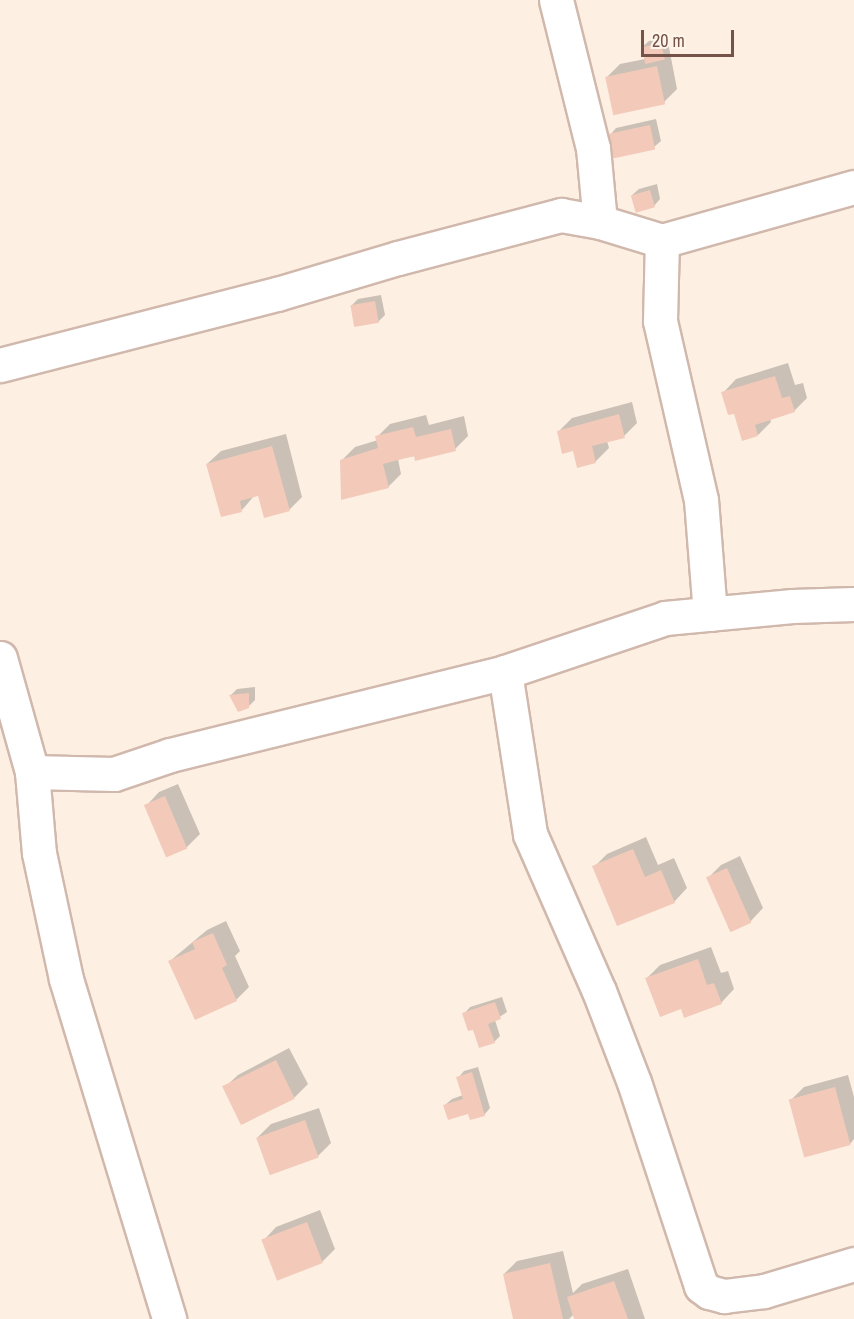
<!DOCTYPE html>
<style>
body{margin:0}
#map{position:relative;width:854px;height:1319px;overflow:hidden;background:#fdf0e3;font-family:"Archivo Narrow",sans-serif}
div>[style]{position:absolute}
.shadow>*{inset:0;background:#0003}
.building>*{inset:0;background:#f3caba;transform-origin:0 0}
.roads{filter:drop-shadow(2px 0 #d1b8ac) drop-shadow(-2px 0 #d1b8ac) drop-shadow(0 2px #d1b8ac) drop-shadow(0 -2px #d1b8ac)}
.minor>*{height:33px;margin:-16.5px;padding:0 16.5px;transform-origin:16.5px;border-radius:16.5px;background:#fff}
span{translate:-50% -50%;white-space:nowrap;text-align:center;line-height:1.15;-webkit-text-stroke:4.5px #fff5eb;paint-order:stroke}
.scale{position:absolute;left:641px;top:30px;width:93px;height:27px;box-sizing:border-box;border:3px solid #765348;border-top:0;padding-left:8px;font-size:18px;line-height:21px;white-space:nowrap;color:#765348;-webkit-text-stroke:4px #fff5eb;paint-order:stroke}
</style>
<div id="map">
<div class="shadow">
<div style="clip-path:polygon(667px 37px,677px 89px,664px 102px,607px 77px,620px 64px,645px 59px,642px 47px,649px 41px)"></div>
<div style="clip-path:polygon(656px 119px,661px 141px,654px 147px,610px 135px,616px 128px)"></div>
<div style="clip-path:polygon(657px 184px,660px 199px,654px 206px,632px 195px,639px 189px)"></div>
<div style="clip-path:polygon(381px 295px,385px 315px,378px 322px,352px 305px,358px 299px)"></div>
<div style="clip-path:polygon(788px 363px,795px 385px,803px 383px,807px 398px,794px 411px,770px 419px,771px 422px,758px 435px,735px 412px,723px 393px,736px 379px)"></div>
<div style="clip-path:polygon(632px 402px,637px 423px,624px 436px,607px 441px,609px 448px,595px 462px,574px 449px,558px 432px,572px 418px)"></div>
<div style="clip-path:polygon(426px 415px,429px 425px,464px 416px,468px 436px,455px 449px,398px 459px,401px 474px,388px 487px,342px 460px,355px 447px,378px 440px,377px 437px,390px 424px)"></div>
<div style="clip-path:polygon(286px 434px,302px 497px,289px 510px,259px 494px,254px 496px,242px 510px,207px 464px,221px 451px)"></div>
<div style="clip-path:polygon(255px 687px,255px 700px,248px 707px,231px 695px,237px 689px)"></div>
<div style="clip-path:polygon(178px 784px,200px 834px,186px 848px,168px 855px,146px 806px,159px 792px)"></div>
<div style="clip-path:polygon(646px 837px,658px 865px,674px 858px,687px 888px,674px 902px,594px 867px,607px 854px)"></div>
<div style="clip-path:polygon(740px 856px,763px 908px,750px 922px,708px 878px,721px 865px)"></div>
<div style="clip-path:polygon(226px 921px,240px 951px,235px 956px,249px 987px,236px 1000px,170px 961px,207px 930px)"></div>
<div style="clip-path:polygon(711px 947px,721px 973px,728px 971px,734px 989px,721px 1003px,682px 1007px,647px 978px,660px 965px)"></div>
<div style="clip-path:polygon(502px 997px,507px 1012px,495px 1020px,500px 1036px,494px 1042px,474px 1028px,464px 1014px,470px 1007px)"></div>
<div style="clip-path:polygon(289px 1048px,308px 1084px,295px 1097px,243px 1124px,224px 1088px,238px 1075px)"></div>
<div style="clip-path:polygon(478px 1067px,490px 1108px,484px 1115px,445px 1105px,452px 1099px,463px 1095px,458px 1078px,464px 1071px)"></div>
<div style="clip-path:polygon(848px 1075px,854px 1097px,854px 1139px,850px 1144px,791px 1100px,804px 1087px)"></div>
<div style="clip-path:polygon(319px 1108px,331px 1143px,318px 1156px,258px 1137px,271px 1124px)"></div>
<div style="clip-path:polygon(320px 1210px,335px 1249px,322px 1262px,263px 1241px,276px 1227px)"></div>
<div style="clip-path:polygon(563px 1251px,573px 1293px,582px 1284px,628px 1269px,645px 1319px,576px 1319px,574px 1314px,569px 1319px,515px 1319px,504px 1274px,517px 1261px)"></div>
</div>
<div class="building">
<div style="left:661px;top:43px;width:17px;height:20px;rotate:77deg"></div>
<div style="left:657px;top:66px;width:39px;height:53px;rotate:78deg"></div>
<div style="left:650px;top:125px;width:25px;height:43px;rotate:78deg"></div>
<div style="left:650px;top:190px;width:18px;height:20px;rotate:74deg"></div>
<div style="left:375px;top:301px;width:22px;height:25px;rotate:80deg"></div>
<div style="clip-path:polygon(775px 376px,782px 398px,790px 396px,795px 412px,755px 425px,758px 436px,742px 441px,734px 414px,728px 415px,721px 392px)"></div>
<div style="clip-path:polygon(619px 414px,625px 438px,592px 446px,596px 463px,577px 468px,573px 451px,562px 454px,557px 431px)"></div>
<div style="clip-path:polygon(413px 427px,416px 437px,451px 429px,456px 451px,415px 461px,414px 456px,383px 464px,389px 488px,341px 500px,340px 460px,378px 448px,375px 436px)"></div>
<div style="clip-path:polygon(272px 446px,290px 511px,264px 518px,258px 496px,240px 501px,242px 512px,221px 517px,206px 464px)"></div>
<div style="clip-path:polygon(249px 693px,249px 708px,238px 712px,229px 695px)"></div>
<div style="left:165px;top:796px;width:57px;height:23px;rotate:67deg"></div>
<div style="clip-path:polygon(633px 849px,645px 877px,661px 870px,675px 903px,617px 926px,592px 866px)"></div>
<div style="left:727px;top:868px;width:60px;height:23px;rotate:66deg"></div>
<div style="clip-path:polygon(213px 933px,227px 965px,222px 968px,237px 1001px,195px 1020px,168px 961px,195px 949px,192px 942px)"></div>
<div style="clip-path:polygon(698px 959px,707px 985px,714px 983px,722px 1004px,684px 1018px,681px 1009px,660px 1017px,645px 978px)"></div>
<div style="clip-path:polygon(495px 1002px,501px 1019px,488px 1024px,495px 1043px,479px 1048px,473px 1030px,468px 1031px,462px 1013px)"></div>
<div style="left:276px;top:1060px;width:43px;height:60px;rotate:64deg"></div>
<div style="clip-path:polygon(472px 1072px,485px 1116px,470px 1120px,468px 1114px,448px 1120px,443px 1105px,463px 1099px,456px 1077px)"></div>
<div style="left:835px;top:1087px;width:60px;height:48px;rotate:75deg"></div>
<div style="left:305px;top:1120px;width:40px;height:52px;rotate:70deg"></div>
<div style="left:307px;top:1222px;width:44px;height:49px;rotate:69deg"></div>
<div style="clip-path:polygon(550px 1263px,563px 1319px,513px 1319px,503px 1274px)"></div>
<div style="clip-path:polygon(614px 1281px,628px 1319px,574px 1319px,567px 1297px)"></div>
</div>
<div class="roads">
<div class="minor">
<div style="left:556px;top:0;width:153px;rotate:76deg"></div>
<div style="left:593px;top:148px;width:74px;rotate:84.6deg"></div>
<div style="left:0;top:365px;width:286px;rotate:-14.4deg"></div>
<div style="left:277px;top:294px;width:126px;rotate:-16.6deg"></div>
<div style="left:398px;top:258px;width:169px;rotate:-14.8deg"></div>
<div style="left:561px;top:215px;width:40px;rotate:10deg"></div>
<div style="left:600px;top:222px;width:65px;rotate:17deg"></div>
<div style="left:710px;top:614px;width:114px;rotate:-94.5deg"></div>
<div style="left:701px;top:500px;width:184px;rotate:-102.9deg"></div>
<div style="left:660px;top:321px;width:80px;rotate:-88.6deg"></div>
<div style="left:662px;top:241px;width:199px;rotate:-15.7deg"></div>
<div style="left:0;top:658px;width:118px;rotate:74.3deg"></div>
<div style="left:32px;top:772px;width:81px;rotate:85.1deg"></div>
<div style="left:39px;top:853px;width:129px;rotate:77.9deg"></div>
<div style="left:66px;top:979px;width:355px;rotate:73.1deg"></div>
<div style="left:505px;top:672px;width:164px;rotate:81.2deg"></div>
<div style="left:530px;top:834px;width:171px;rotate:66.3deg"></div>
<div style="left:599px;top:991px;width:97px;rotate:69deg"></div>
<div style="left:634px;top:1082px;width:215px;rotate:71.8deg"></div>
<div style="left:701px;top:1286px;width:10px;rotate:37deg"></div>
<div style="left:709px;top:1292px;width:16px;rotate:15deg"></div>
<div style="left:724px;top:1296px;width:40px;rotate:-7.1deg"></div>
<div style="left:764px;top:1291px;width:94px;rotate:-16.7deg"></div>
<div style="left:32px;top:772px;width:82px;rotate:1.4deg"></div>
<div style="left:114px;top:774px;width:59px;rotate:-18.7deg"></div>
<div style="left:170px;top:755px;width:345px;rotate:-13.9deg"></div>
<div style="left:505px;top:672px;width:169px;rotate:-18.6deg"></div>
<div style="left:665px;top:618px;width:128px;rotate:-5.4deg"></div>
<div style="left:792px;top:606px;width:62px;rotate:-1.8deg"></div>
</div>
</div>
<div class="scale">20 m</div>
</div>
